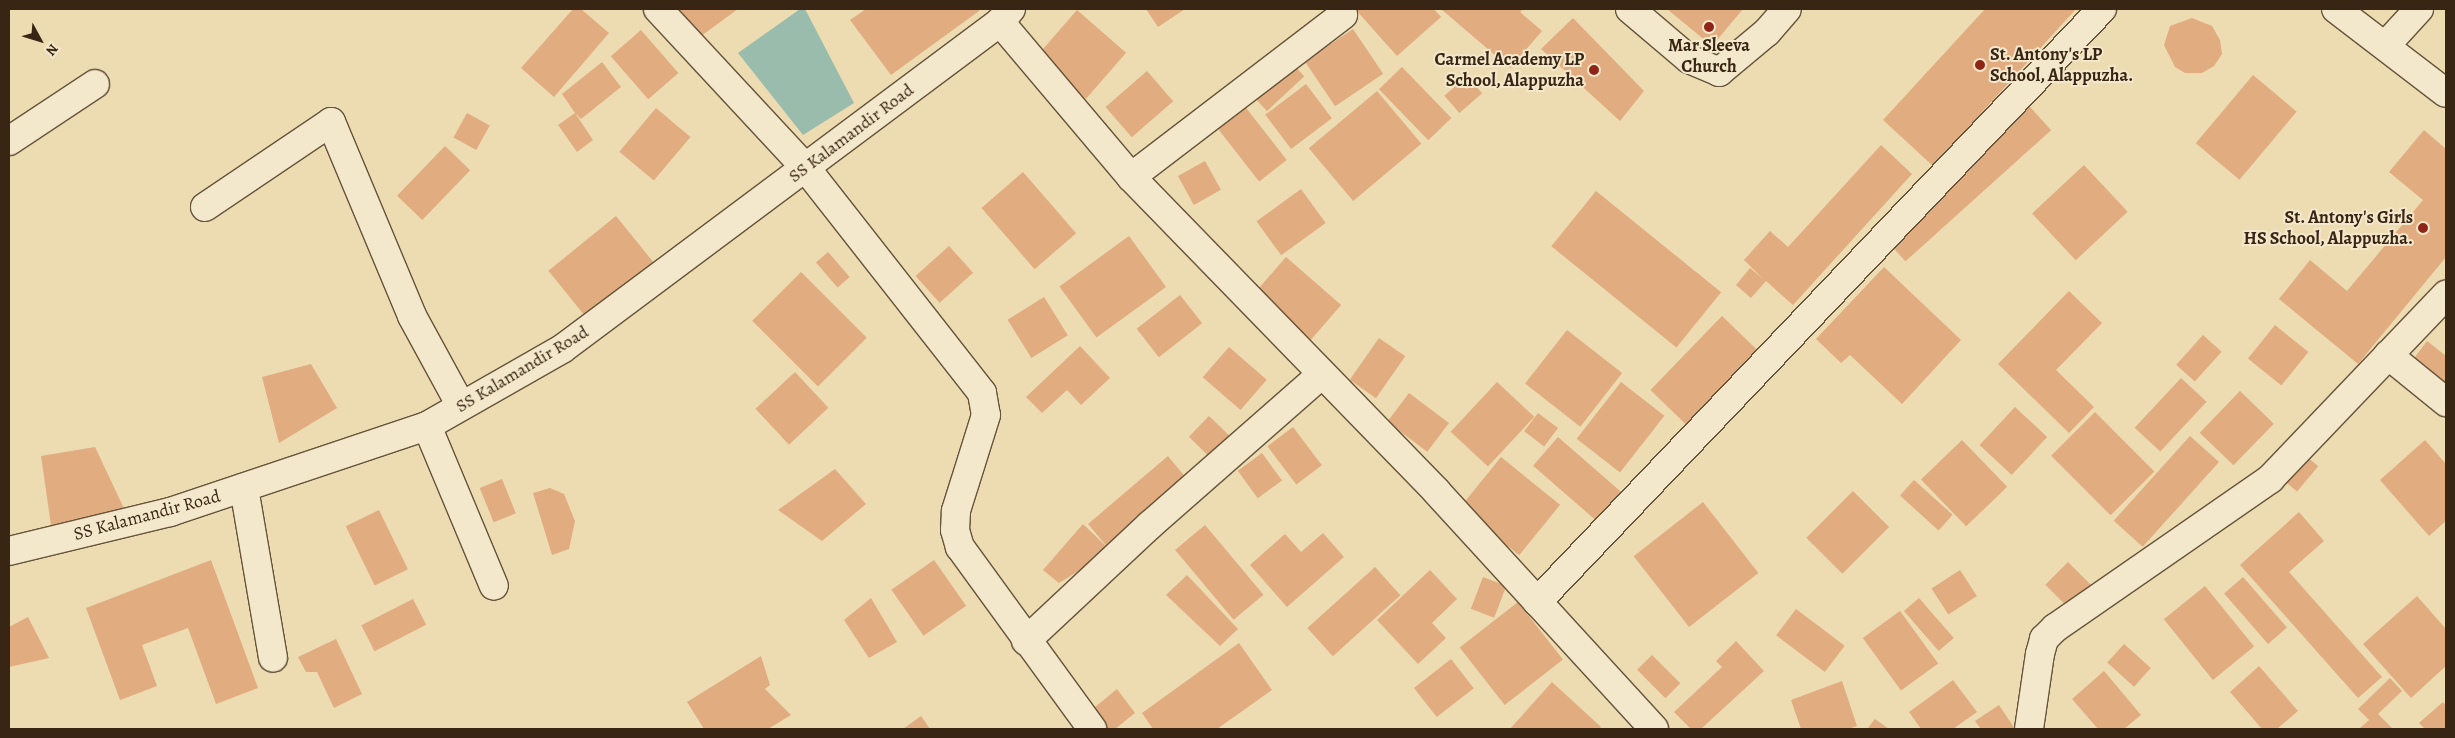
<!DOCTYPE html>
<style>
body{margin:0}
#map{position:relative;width:2455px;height:738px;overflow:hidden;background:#eddcb1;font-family:Alegreya,serif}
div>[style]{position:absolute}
.water>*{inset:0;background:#99bcad}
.building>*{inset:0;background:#e1ac7f;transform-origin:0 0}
.roads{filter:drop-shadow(1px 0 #65533a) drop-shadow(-1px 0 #65533a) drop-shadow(0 1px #65533a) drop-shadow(0 -1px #65533a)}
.street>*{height:28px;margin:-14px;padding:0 14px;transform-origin:14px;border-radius:14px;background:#f3e8cc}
.secondary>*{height:28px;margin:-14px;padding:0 14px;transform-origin:14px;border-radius:14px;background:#f3e8cc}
.dots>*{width:14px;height:14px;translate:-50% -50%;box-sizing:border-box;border:2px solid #f3e8cc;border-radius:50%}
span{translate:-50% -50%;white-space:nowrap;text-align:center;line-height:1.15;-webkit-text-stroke:4px #f3e8cc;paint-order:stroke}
.poi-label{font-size:18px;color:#382513;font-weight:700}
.left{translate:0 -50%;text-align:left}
.right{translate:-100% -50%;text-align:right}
.street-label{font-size:18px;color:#382513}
.frame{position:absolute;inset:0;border:10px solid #382513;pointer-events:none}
.north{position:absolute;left:15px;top:15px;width:50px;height:50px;-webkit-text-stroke:4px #f3e8cc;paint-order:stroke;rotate:129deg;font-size:14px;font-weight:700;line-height:20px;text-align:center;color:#382513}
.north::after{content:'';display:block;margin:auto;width:18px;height:22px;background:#382513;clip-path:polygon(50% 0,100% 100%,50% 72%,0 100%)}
</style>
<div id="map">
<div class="water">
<div style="clip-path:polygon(800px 9px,805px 9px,854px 103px,803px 135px,738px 53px)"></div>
</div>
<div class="building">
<div style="clip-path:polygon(573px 9px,581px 9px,609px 33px,554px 97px,521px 68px)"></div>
<div style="clip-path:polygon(675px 9px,738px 9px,697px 39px)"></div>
<div style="clip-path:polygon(866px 9px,978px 9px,979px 11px,891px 75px,850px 20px)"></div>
<div style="clip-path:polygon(1146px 9px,1185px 9px,1158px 27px)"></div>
<div style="clip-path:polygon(1355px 9px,1434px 9px,1441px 17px,1397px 56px)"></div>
<div style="clip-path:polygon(1441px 9px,1523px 9px,1520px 12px,1542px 31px,1510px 68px)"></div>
<div style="clip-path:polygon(1667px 9px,1743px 9px,1712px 46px)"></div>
<div style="clip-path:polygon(1985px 9px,2076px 9px,1933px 166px,1883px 120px)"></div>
<div style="left:1077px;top:10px;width:65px;height:61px;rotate:41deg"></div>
<div style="clip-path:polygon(1573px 18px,1644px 91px,1620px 121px,1541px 49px)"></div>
<div style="clip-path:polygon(2192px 18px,2212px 26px,2220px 40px,2222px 54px,2214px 66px,2202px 73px,2185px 73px,2175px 67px,2164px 45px,2170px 26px)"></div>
<div style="left:1353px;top:29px;width:54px;height:58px;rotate:56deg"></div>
<div style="left:641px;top:30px;width:57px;height:40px;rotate:49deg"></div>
<div style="left:1290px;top:61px;width:21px;height:51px;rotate:47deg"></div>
<div style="clip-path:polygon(602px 62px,621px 87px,581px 119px,575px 113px,593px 140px,577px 152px,558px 125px,575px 113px,562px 94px)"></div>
<div style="left:1402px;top:67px;width:71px;height:32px;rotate:46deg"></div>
<div style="left:1147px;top:71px;width:40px;height:55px;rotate:49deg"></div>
<div style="left:2253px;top:75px;width:57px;height:89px;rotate:40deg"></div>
<div style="left:1467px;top:76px;width:23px;height:30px;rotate:49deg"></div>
<div style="left:1306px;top:84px;width:43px;height:51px;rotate:53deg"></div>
<div style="left:1377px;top:91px;width:69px;height:89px;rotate:50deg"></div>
<div style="left:2023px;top:99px;width:42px;height:196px;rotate:48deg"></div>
<div style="left:1243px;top:104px;width:71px;height:35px;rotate:52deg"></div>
<div style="left:656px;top:108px;width:45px;height:57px;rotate:40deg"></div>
<div style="left:467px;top:113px;width:26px;height:28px;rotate:29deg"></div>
<div style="clip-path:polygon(2424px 130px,2446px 149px,2446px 257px,2358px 364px,2279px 299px,2310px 260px,2347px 291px,2423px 200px,2389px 172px)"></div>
<div style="clip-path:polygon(1881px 145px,1912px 174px,1793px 305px,1766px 281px,1751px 298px,1736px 285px,1750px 268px,1763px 279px,1744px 260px,1770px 231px,1788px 247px)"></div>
<div style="left:445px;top:146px;width:35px;height:69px;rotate:44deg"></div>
<div style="left:1205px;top:161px;width:33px;height:31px;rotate:61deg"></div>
<div style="left:2084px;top:165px;width:64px;height:71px;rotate:47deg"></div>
<div style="left:1023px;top:172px;width:81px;height:55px;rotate:49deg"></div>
<div style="left:1301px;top:189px;width:42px;height:55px;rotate:54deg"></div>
<div style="left:1596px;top:191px;width:161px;height:71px;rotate:39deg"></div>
<div style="left:616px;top:216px;width:63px;height:87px;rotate:51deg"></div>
<div style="left:1129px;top:236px;width:63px;height:86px;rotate:54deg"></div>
<div style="left:949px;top:246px;width:36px;height:45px;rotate:48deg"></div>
<div style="left:828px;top:252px;width:33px;height:16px;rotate:49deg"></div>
<div style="left:1286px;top:257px;width:73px;height:52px;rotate:41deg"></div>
<div style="clip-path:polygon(1884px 267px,1961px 340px,1902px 404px,1850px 355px,1841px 363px,1816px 339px)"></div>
<div style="left:801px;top:272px;width:93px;height:69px;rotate:45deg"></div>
<div style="clip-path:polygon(2069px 291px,2102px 323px,2056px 370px,2094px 407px,2069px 433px,1998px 364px)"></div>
<div style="left:1180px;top:295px;width:36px;height:55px;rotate:52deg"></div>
<div style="left:1044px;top:297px;width:45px;height:43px;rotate:58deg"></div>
<div style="left:1722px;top:316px;width:58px;height:103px;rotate:44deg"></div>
<div style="left:2275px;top:325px;width:43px;height:43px;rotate:39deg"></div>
<div style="left:1567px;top:330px;width:70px;height:68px;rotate:38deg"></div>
<div style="left:2203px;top:335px;width:25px;height:40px;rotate:42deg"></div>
<div style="left:1379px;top:338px;width:32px;height:51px;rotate:35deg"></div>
<div style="clip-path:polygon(2427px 341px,2446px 356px,2446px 386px,2412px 361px)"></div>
<div style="clip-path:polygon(1080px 346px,1110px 378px,1081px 405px,1067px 390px,1042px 413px,1026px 397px)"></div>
<div style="left:1229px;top:347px;width:50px;height:40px;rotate:41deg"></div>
<div style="clip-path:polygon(311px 364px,337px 408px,279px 443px,262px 377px)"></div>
<div style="left:795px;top:372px;width:49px;height:54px;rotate:47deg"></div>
<div style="left:2181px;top:378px;width:35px;height:68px;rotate:43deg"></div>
<div style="left:1497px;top:382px;width:51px;height:68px;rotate:43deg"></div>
<div style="left:1621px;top:382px;width:55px;height:72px;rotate:38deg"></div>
<div style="left:2240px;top:391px;width:47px;height:58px;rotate:44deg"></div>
<div style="left:1409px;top:393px;width:50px;height:36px;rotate:37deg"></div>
<div style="left:2015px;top:407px;width:44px;height:52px;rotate:43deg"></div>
<div style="left:2095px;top:412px;width:84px;height:62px;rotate:45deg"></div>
<div style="left:1538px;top:413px;width:25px;height:23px;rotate:37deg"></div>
<div style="left:1209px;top:416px;width:30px;height:29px;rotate:44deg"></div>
<div style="left:1293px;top:427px;width:48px;height:32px;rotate:53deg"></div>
<div style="left:2190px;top:436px;width:39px;height:114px;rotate:42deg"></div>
<div style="left:1558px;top:437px;width:91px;height:38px;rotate:41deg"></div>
<div style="left:1962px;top:440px;width:65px;height:57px;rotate:46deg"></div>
<div style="clip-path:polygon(2425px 440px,2446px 464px,2446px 521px,2429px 536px,2380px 480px)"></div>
<div style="clip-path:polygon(95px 447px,129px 519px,52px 532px,41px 456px)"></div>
<div style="left:1262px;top:453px;width:34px;height:30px;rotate:54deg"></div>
<div style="clip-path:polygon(1168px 456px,1191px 484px,1111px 551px,1059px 583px,1043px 570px,1083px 524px,1109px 549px,1088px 524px)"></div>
<div style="left:2306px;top:456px;width:16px;height:33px;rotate:40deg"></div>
<div style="left:1501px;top:457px;width:76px;height:65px;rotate:39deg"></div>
<div style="clip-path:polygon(835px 469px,866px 504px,822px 541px,778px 510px)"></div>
<div style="left:502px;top:479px;width:37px;height:24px;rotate:68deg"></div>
<div style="left:1914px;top:480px;width:52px;height:21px;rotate:42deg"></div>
<div style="clip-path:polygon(550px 488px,564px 494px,575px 521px,569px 549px,552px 555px,533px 493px)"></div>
<div style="left:1853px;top:491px;width:51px;height:66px;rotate:45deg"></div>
<div style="left:1703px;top:502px;width:90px;height:88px;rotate:52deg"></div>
<div style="left:379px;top:510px;width:66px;height:37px;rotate:64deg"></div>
<div style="clip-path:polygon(2299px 512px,2324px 541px,2289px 572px,2382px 677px,2358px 698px,2240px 565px)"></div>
<div style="left:1205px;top:525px;width:91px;height:39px;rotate:50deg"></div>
<div style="clip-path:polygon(1323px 533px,1344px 557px,1287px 607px,1250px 565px,1285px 534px,1301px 552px)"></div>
<div style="clip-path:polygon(211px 560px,258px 688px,216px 704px,188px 628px,142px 645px,157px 686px,120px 700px,86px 608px)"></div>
<div style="left:934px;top:560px;width:56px;height:52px;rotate:55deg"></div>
<div style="left:2068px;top:562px;width:35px;height:32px;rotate:45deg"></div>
<div style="left:1375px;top:567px;width:38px;height:91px;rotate:48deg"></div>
<div style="clip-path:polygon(1430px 570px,1457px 599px,1432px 623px,1446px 638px,1418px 664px,1377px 620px)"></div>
<div style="left:1960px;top:570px;width:31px;height:34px;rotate:57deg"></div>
<div style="clip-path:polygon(1187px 575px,1238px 629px,1220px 646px,1166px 595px)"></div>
<div style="left:1483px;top:577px;width:25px;height:34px;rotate:21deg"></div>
<div style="left:2243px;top:577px;width:67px;height:25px;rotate:49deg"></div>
<div style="left:2205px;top:586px;width:78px;height:53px;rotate:51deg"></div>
<div style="clip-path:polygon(2417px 596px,2446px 629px,2446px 666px,2411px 698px,2363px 644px)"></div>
<div style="clip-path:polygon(871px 598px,897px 642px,869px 658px,844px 620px)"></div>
<div style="left:1919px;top:598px;width:53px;height:20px;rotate:49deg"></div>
<div style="left:413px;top:599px;width:29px;height:58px;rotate:63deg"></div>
<div style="left:1518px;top:602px;width:73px;height:74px;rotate:52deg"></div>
<div style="left:1796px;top:609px;width:61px;height:33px;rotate:37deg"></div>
<div style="left:1900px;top:611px;width:65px;height:46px;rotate:54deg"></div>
<div style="clip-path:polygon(28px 617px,49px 658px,9px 667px,9px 627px)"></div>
<div style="clip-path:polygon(336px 639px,362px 694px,334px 708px,317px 672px,306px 672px,298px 657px)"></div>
<div style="clip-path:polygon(1736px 641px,1764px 671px,1701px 729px,1691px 729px,1674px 712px,1722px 667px,1716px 661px)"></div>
<div style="clip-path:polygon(1239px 643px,1272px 690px,1217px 729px,1153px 729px,1142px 713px)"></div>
<div style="left:2124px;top:644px;width:36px;height:25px;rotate:42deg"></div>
<div style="left:1652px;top:655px;width:40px;height:21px;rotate:45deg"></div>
<div style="clip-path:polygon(761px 656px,770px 685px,765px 689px,791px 715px,768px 729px,704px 729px,687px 702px)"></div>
<div style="left:1451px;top:659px;width:37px;height:47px;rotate:52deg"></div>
<div style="clip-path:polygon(2259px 666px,2298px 711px,2277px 729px,2262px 729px,2230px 692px)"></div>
<div style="clip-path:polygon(2104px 671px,2141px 715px,2124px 729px,2098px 729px,2072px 699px)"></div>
<div style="clip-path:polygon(2390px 678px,2402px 691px,2378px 714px,2393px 729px,2359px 729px,2369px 720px,2358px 709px)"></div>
<div style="clip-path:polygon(1953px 680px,1977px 712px,1953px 729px,1921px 729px,1909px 712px)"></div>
<div style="clip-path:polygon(1842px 681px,1857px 726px,1848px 729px,1801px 729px,1791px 700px)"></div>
<div style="clip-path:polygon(1552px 682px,1601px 727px,1599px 729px,1510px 729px)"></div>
<div style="clip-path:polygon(1117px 689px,1135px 713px,1115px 729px,1103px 729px,1089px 712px)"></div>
<div style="clip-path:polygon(2443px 702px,2446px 706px,2446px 729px,2425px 729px,2419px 723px)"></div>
<div style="clip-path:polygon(1999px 705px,2015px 729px,1981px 729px,1975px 721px)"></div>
<div style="clip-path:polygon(921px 716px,930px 729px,903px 729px)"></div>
<div style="clip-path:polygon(1875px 719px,1889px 729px,1867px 729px)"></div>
</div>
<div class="roads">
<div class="street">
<div style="left:658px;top:9px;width:216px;rotate:47.1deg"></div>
<div style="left:805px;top:167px;width:287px;rotate:51.9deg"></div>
<div style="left:982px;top:393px;width:22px;rotate:80deg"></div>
<div style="left:986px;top:415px;width:101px;rotate:107.4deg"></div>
<div style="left:956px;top:511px;width:19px;rotate:93deg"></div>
<div style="left:955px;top:530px;width:18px;rotate:74deg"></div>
<div style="left:960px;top:547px;width:225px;rotate:54deg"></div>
<div style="left:1630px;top:9px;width:77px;rotate:40.3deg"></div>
<div style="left:1689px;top:59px;width:33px;rotate:23deg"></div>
<div style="left:1719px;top:72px;width:62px;rotate:-39.8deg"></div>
<div style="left:1767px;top:32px;width:30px;rotate:-49deg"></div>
<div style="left:1000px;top:22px;width:203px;rotate:49.8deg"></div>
<div style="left:1131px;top:177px;width:439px;rotate:45.8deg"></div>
<div style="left:1437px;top:492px;width:321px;rotate:47.5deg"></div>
<div style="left:2386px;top:45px;width:49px;rotate:-47.5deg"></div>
<div style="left:9px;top:141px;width:103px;rotate:-33.5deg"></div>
<div style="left:1131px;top:177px;width:267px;rotate:-37.4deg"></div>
<div style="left:205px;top:207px;width:152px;rotate:-34deg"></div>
<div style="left:331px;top:122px;width:210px;rotate:67.3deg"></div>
<div style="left:412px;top:316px;width:102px;rotate:61.4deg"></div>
<div style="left:2388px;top:355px;width:75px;rotate:39deg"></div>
<div style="left:427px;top:426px;width:173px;rotate:67.3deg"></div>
<div style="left:244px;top:488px;width:172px;rotate:80.3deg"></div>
<div style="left:9px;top:551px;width:166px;rotate:-13.6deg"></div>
<div style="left:170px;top:512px;width:271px;rotate:-18.5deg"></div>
<div style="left:427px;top:426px;width:155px;rotate:-29.7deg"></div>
<div style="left:562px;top:349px;width:547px;rotate:-36.74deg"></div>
<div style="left:1000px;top:22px;width:17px;rotate:-50deg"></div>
<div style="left:1537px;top:602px;width:819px;rotate:-46.39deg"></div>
<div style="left:1026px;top:641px;width:170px;rotate:-43.1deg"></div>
<div style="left:1150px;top:525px;width:227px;rotate:-41.3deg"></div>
<div style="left:2029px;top:729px;width:76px;rotate:-81.7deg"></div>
<div style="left:2040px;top:654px;width:16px;rotate:-75deg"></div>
<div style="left:2044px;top:639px;width:16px;rotate:-45deg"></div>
<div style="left:2055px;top:628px;width:262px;rotate:-34.7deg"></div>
<div style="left:2270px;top:479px;width:255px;rotate:-46.3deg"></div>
</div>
<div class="secondary">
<div style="left:2336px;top:9px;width:138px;rotate:37.4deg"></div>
</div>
</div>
<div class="dots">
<div style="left:1709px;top:27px;background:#8f2418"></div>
<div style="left:1980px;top:65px;background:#8f2418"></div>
<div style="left:1594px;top:70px;background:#8f2418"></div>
<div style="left:2423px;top:228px;background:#8f2418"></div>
</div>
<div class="poi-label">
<span style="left:1709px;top:56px">Mar Sleeva<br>Church</span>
<span class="left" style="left:1990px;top:65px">St. Antony's LP<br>School, Alappuzha.</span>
<span class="right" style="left:1584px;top:70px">Carmel Academy LP<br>School, Alappuzha</span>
<span class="right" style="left:2413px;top:228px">St. Antony's Girls<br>HS School, Alappuzha.</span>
</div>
<div class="street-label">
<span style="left:851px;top:133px;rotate:-37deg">SS Kalamandir Road</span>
<span style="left:522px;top:369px;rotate:-31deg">SS Kalamandir Road</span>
<span style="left:147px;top:515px;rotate:-15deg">SS Kalamandir Road</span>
</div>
<div class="frame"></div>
<div class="north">N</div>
</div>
